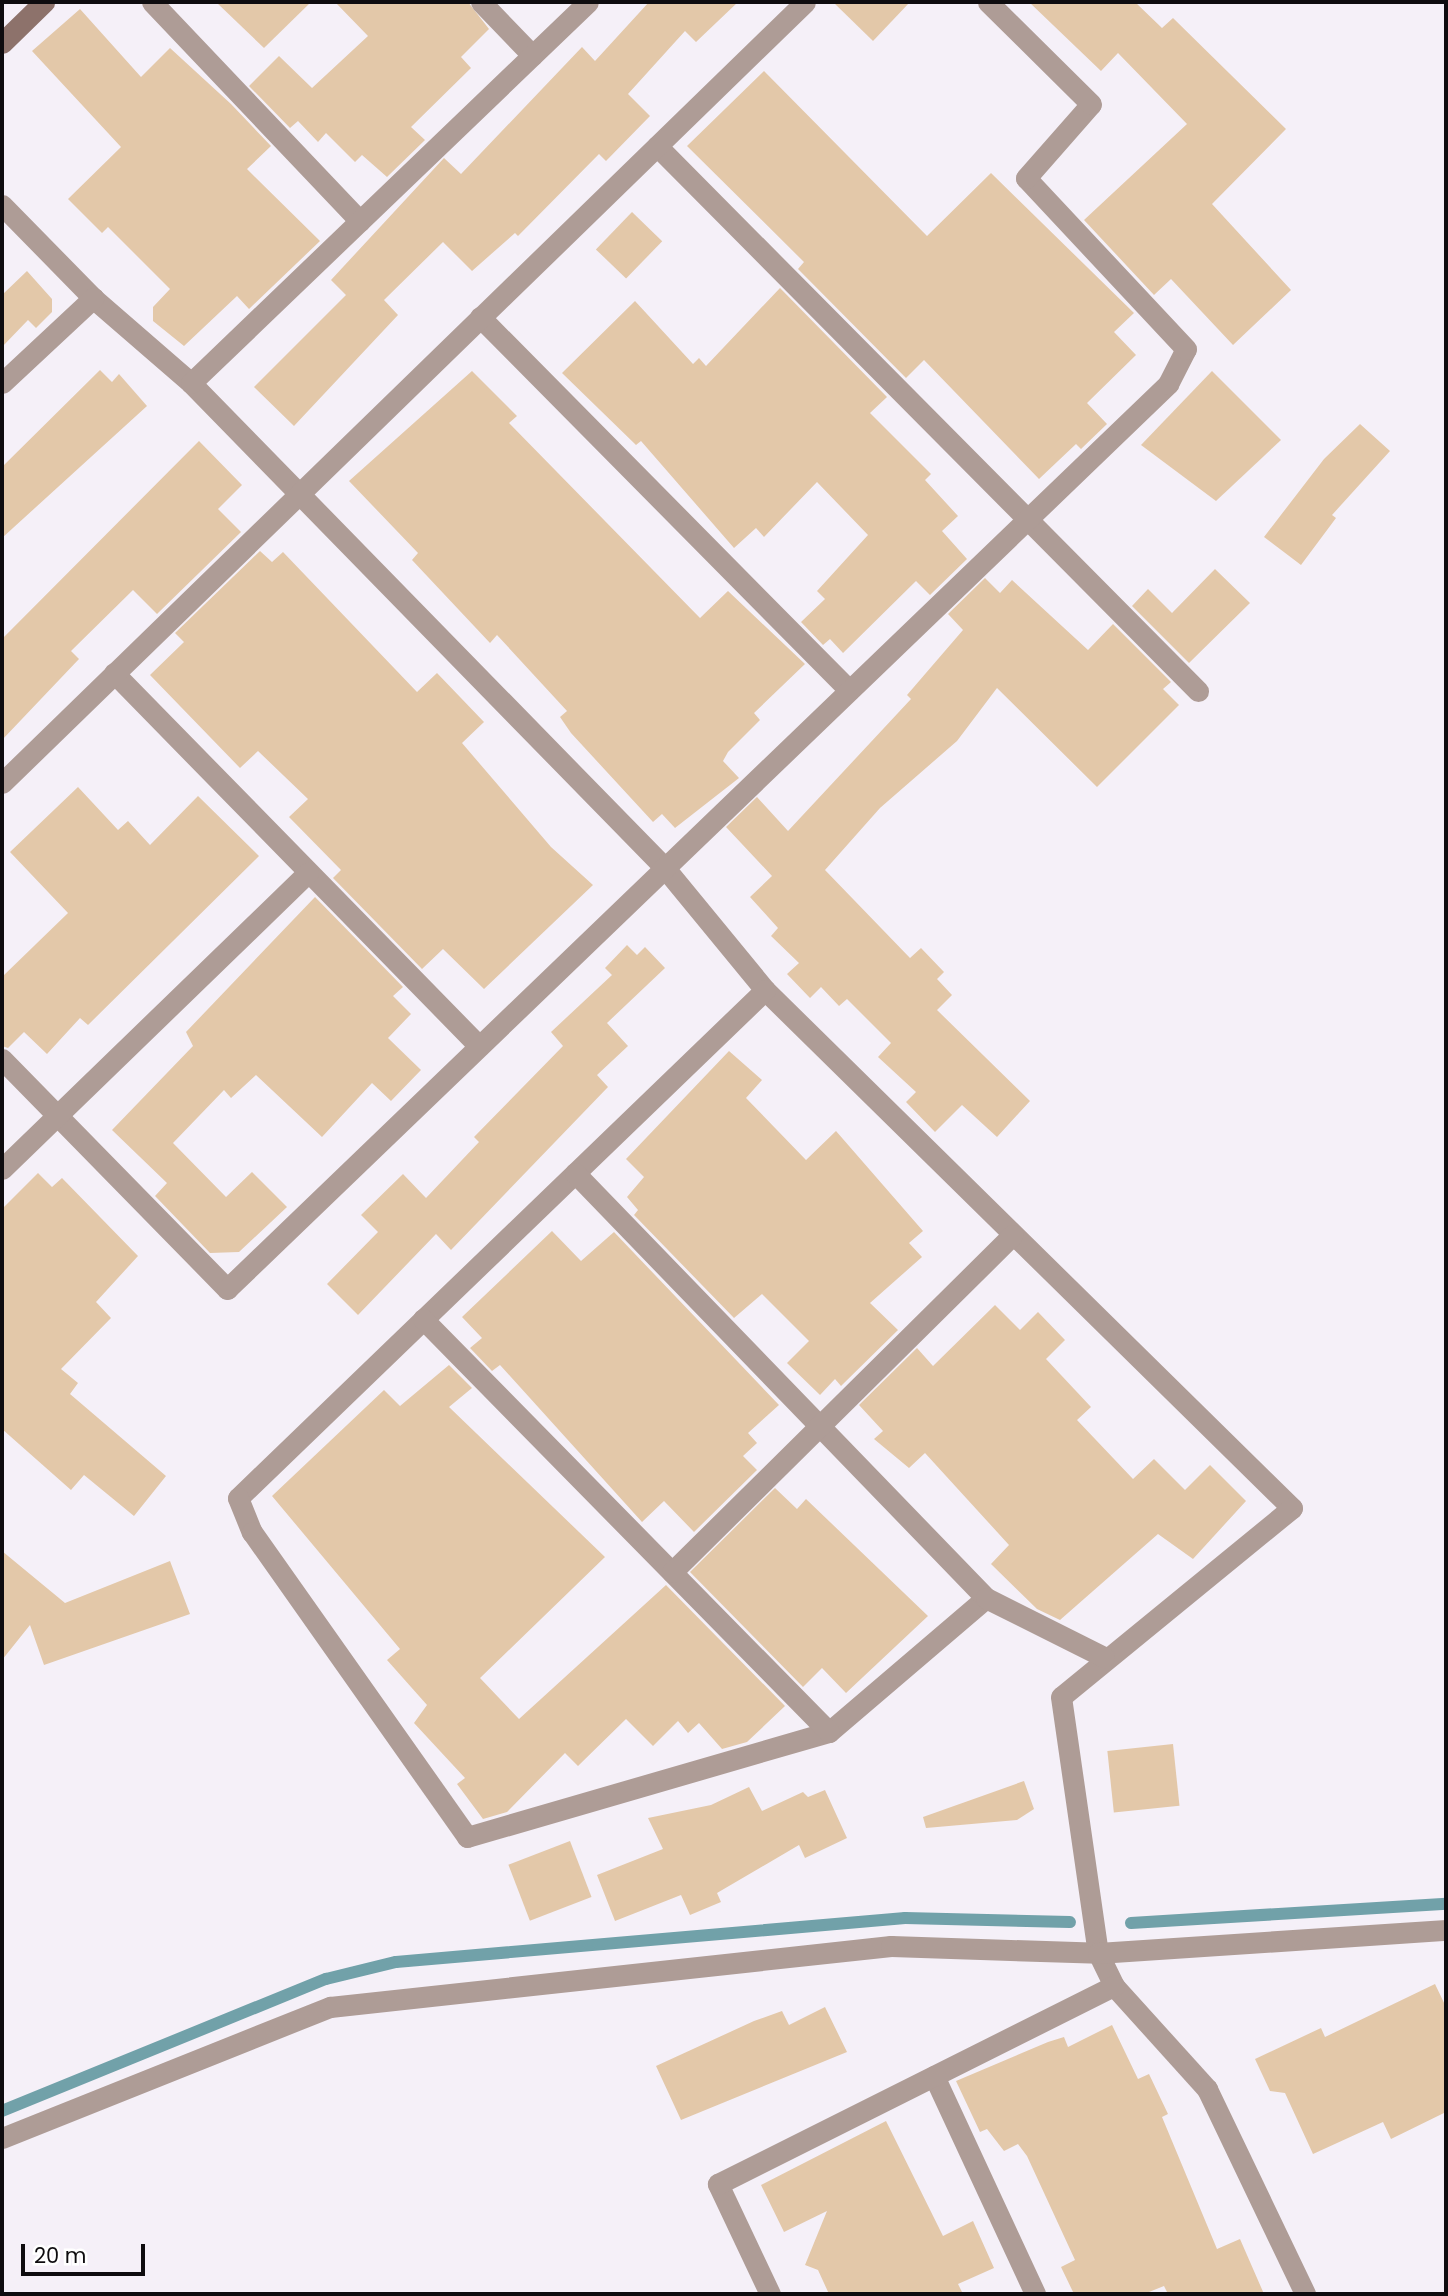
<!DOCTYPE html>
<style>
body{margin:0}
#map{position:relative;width:1448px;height:2296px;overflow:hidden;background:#f5f0f8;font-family:Poppins,sans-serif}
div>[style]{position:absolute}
.stream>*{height:12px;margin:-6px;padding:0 6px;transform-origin:6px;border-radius:6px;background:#71a1a9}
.building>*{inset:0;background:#e3c8a9;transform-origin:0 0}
.street>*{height:21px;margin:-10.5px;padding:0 10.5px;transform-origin:10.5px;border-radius:10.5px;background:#ae9c96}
.secondary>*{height:21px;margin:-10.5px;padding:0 10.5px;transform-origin:10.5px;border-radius:10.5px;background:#8d726b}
span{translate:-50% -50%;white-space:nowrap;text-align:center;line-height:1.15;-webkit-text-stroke:5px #fff;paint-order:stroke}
.frame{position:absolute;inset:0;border:4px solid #0e0c0f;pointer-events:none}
.scale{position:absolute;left:21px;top:2244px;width:124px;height:32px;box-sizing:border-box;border:4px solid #0e0c0f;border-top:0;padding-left:9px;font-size:21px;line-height:24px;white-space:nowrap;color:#0e0c0f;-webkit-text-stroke:5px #fff;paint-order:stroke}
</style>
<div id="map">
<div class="stream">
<div style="left:1131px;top:1923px;width:316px;rotate:-3.5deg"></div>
<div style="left:2px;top:2111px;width:350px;rotate:-22.2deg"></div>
<div style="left:326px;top:1979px;width:72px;rotate:-13.7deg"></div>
<div style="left:396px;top:1962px;width:511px;rotate:-4.94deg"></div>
<div style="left:905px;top:1918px;width:165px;rotate:1.4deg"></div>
</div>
<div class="building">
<div style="clip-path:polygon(216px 2px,311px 2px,264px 48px)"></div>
<div style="clip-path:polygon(335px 2px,468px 2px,489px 29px,461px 57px,471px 68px,411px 127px,425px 140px,387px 177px,362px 155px,355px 162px,326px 133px,318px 142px,298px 121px,290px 128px,249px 86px,279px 56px,312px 88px,368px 36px)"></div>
<div style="clip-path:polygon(649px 2px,738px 2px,696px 42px,685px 31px,628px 94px,650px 116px,606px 161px,599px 154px,518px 236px,515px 233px,472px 271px,443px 242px,384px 300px,398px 315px,294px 426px,254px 387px,346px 295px,331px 280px,444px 158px,461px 174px,582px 47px,595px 61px)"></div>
<div style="clip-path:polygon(833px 2px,910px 2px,873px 41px)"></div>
<div style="clip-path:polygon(1029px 2px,1135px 2px,1162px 28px,1173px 18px,1286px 129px,1212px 204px,1291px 290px,1233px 345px,1171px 279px,1154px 295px,1084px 220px,1187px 124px,1118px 53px,1101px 71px)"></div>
<div style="clip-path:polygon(80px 9px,141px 77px,170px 48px,231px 104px,271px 146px,247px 169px,320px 241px,249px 309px,237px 296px,184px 346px,153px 321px,153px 307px,170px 289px,108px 227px,102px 233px,68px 199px,121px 147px,32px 51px)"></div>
<div style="clip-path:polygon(764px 71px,927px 236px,991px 173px,1134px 313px,1114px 332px,1136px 355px,1087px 403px,1107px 424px,1081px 449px,1076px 444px,1039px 479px,924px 360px,906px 378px,798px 269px,804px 262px,687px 146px)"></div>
<div style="left:632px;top:212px;width:42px;height:52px;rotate:44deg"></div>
<div style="clip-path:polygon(27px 271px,52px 299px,52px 312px,36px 328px,28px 320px,2px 347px,2px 295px)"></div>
<div style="clip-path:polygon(780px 288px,887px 397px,870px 413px,931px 474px,925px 480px,958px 516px,942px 531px,967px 559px,930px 595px,916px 581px,843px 653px,830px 639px,823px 645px,801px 622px,825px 599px,817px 591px,868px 535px,817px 482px,764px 537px,756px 528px,734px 548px,641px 441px,636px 445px,562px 373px,635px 301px,693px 364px,699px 358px,706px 366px)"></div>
<div style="clip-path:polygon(100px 370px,112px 382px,119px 374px,147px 406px,2px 538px,2px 467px)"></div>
<div style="clip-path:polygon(472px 371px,517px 416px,509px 423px,700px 618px,728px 591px,805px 664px,754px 713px,760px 720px,728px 752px,723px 761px,739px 778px,675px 828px,662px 814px,653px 822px,571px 733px,560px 717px,567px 711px,497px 635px,490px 643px,412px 560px,418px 553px,349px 481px)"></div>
<div style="clip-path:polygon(1212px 371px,1281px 440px,1216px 501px,1141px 445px)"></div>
<div style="clip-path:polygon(1360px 424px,1390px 451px,1332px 515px,1336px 518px,1301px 565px,1264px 537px,1324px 459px)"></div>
<div style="clip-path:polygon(199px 441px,242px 485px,218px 509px,241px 532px,157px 614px,133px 590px,71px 651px,79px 659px,2px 740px,2px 639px)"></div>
<div style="clip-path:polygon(260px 551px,272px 562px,283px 552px,417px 692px,437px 673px,484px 722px,462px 743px,551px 847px,593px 885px,484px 989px,443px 949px,422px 969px,333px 878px,341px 870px,289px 817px,308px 799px,258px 751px,240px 768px,150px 675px,184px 642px,175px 633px)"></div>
<div style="clip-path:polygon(1215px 569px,1250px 603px,1189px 663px,1132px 606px,1148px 589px,1172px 613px)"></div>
<div style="clip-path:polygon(985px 578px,1000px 593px,1012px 580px,1088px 650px,1113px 624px,1171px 682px,1163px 689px,1179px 705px,1097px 787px,997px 688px,957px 741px,880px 808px,825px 870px,910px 958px,921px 948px,944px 972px,937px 979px,952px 995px,937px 1010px,1030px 1101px,997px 1137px,962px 1105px,935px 1132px,906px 1102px,916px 1092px,878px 1057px,891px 1043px,847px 999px,839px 1006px,821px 987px,810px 998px,787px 974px,799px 963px,771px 936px,778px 928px,750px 897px,772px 876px,726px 827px,757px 797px,788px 831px,911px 699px,907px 695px,963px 630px,948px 614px)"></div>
<div style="clip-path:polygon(78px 787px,118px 830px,128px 821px,150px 845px,198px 796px,259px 856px,88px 1025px,80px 1018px,47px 1054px,24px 1032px,8px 1048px,2px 1046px,2px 977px,68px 913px,10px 852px)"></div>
<div style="clip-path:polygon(315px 897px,403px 987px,393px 996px,411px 1014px,388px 1038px,421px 1070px,391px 1101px,372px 1083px,322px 1137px,256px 1075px,231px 1098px,224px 1090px,173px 1143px,226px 1197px,252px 1172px,287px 1207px,239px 1252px,210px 1253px,155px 1196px,167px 1183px,112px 1130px,193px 1046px,186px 1032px)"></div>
<div style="clip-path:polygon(627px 945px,637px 955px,645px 947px,665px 968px,607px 1023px,628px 1046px,597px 1075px,608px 1087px,451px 1250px,436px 1234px,358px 1315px,327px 1284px,378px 1232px,361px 1215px,403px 1174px,426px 1198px,479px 1142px,474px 1137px,563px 1046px,551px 1032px,612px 975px,605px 968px)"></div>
<div style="clip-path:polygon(729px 1051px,762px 1080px,746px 1098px,806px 1160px,836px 1131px,923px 1231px,909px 1243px,922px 1257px,870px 1303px,898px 1330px,841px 1386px,835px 1379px,820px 1395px,787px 1363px,809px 1341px,762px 1294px,734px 1318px,634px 1215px,638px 1210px,627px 1197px,644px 1177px,626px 1159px)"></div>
<div style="clip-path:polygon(38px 1173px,52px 1187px,62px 1178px,138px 1256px,96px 1302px,111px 1318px,61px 1369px,78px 1383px,70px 1394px,166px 1476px,134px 1516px,84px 1475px,71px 1490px,2px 1429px,2px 1209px)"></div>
<div style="clip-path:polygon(552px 1231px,581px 1261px,614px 1232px,779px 1405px,748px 1433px,757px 1443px,743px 1456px,757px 1470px,694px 1532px,664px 1501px,642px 1522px,500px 1365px,492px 1371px,470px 1348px,482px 1338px,462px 1317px)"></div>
<div style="clip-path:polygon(995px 1305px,1020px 1330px,1038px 1312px,1065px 1340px,1046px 1359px,1091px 1407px,1077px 1420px,1133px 1479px,1154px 1459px,1185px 1490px,1210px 1465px,1246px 1501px,1193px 1559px,1158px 1534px,1060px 1620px,1037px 1609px,991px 1564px,1009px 1545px,925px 1453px,909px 1468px,874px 1439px,883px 1431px,859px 1405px,917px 1348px,933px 1366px)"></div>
<div style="clip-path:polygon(449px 1365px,472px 1388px,449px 1407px,605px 1557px,480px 1678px,519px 1719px,666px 1585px,785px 1706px,747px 1742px,722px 1749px,699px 1723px,688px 1733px,678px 1721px,653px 1746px,626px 1719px,578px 1766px,565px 1753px,507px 1812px,483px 1819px,457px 1784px,465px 1778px,414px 1723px,427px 1705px,387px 1660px,400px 1649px,272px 1496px,384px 1390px,400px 1406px)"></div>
<div style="clip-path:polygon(775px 1488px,797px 1509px,806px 1499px,928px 1616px,846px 1693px,822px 1668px,803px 1687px,690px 1572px)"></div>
<div style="clip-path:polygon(2px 1551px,65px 1603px,170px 1561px,190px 1614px,44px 1665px,30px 1625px,2px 1660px)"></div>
<div style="left:1173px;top:1744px;width:62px;height:66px;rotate:84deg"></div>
<div style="clip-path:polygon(1024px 1781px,1034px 1809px,1017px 1820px,926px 1828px,923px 1817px)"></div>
<div style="clip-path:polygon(749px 1787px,762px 1811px,803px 1792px,808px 1797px,825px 1790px,847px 1838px,805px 1858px,799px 1845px,717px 1893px,721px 1902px,690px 1915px,681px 1895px,615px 1921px,597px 1875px,663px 1849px,648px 1818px,711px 1805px)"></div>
<div style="left:570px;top:1841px;width:60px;height:66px;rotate:69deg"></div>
<div style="clip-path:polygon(1435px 1984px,1446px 2007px,1446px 2112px,1391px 2139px,1383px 2122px,1313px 2154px,1285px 2093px,1270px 2091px,1255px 2059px,1321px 2028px,1325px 2037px)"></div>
<div style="clip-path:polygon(825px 2007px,847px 2052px,681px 2120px,656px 2066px,754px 2021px,782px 2011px,789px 2025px)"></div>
<div style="clip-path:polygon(1112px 2025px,1138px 2079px,1149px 2074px,1168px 2114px,1162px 2117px,1217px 2249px,1240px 2239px,1264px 2294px,1168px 2294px,1164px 2286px,1144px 2294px,1074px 2294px,1061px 2267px,1075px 2260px,1027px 2156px,1018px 2144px,1004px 2151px,987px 2129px,980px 2132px,956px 2081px,1048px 2042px,1064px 2037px,1068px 2047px)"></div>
<div style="clip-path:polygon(886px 2121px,943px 2236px,973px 2221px,994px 2268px,958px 2284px,963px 2294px,829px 2294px,818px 2270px,805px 2265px,827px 2211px,784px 2232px,761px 2185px)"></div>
</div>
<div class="street">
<div style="left:152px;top:2px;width:302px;rotate:46.5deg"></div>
<div style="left:481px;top:2px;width:74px;rotate:46.1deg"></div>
<div style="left:657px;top:146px;width:768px;rotate:45.21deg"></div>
<div style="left:2px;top:205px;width:130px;rotate:45.6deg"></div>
<div style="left:93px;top:298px;width:130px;rotate:40.9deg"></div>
<div style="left:191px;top:383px;width:677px;rotate:45.66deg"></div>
<div style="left:664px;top:867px;width:159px;rotate:50.6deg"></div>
<div style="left:765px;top:990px;width:739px;rotate:44.51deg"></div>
<div style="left:1292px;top:1508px;width:298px;rotate:140.7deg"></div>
<div style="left:1061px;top:1697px;width:259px;rotate:81.8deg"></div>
<div style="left:1098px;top:1953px;width:37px;rotate:64deg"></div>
<div style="left:1114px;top:1986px;width:139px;rotate:47.9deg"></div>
<div style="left:1207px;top:2089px;width:227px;rotate:64.4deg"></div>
<div style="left:480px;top:317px;width:525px;rotate:45.31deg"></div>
<div style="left:2px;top:383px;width:125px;rotate:-43deg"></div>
<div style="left:191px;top:383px;width:550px;rotate:-43.82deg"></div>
<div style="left:114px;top:673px;width:522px;rotate:45.62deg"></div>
<div style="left:2px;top:783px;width:1120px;rotate:-44.2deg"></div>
<div style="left:765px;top:990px;width:732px;rotate:136.05deg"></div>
<div style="left:238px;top:1498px;width:37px;rotate:68deg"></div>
<div style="left:252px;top:1532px;width:373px;rotate:54.8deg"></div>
<div style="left:467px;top:1837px;width:377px;rotate:-16.2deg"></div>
<div style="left:829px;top:1732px;width:206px;rotate:-40.5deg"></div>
<div style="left:2px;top:1059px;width:322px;rotate:45.6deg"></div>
<div style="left:227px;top:1289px;width:1306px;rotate:-43.88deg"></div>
<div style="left:1168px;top:384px;width:39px;rotate:-63deg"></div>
<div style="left:1186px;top:349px;width:234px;rotate:-133.1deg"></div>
<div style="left:1026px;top:178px;width:98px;rotate:-48.7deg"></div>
<div style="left:1091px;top:104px;width:145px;rotate:-135.3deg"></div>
<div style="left:2px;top:1169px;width:426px;rotate:-44.1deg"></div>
<div style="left:575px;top:1173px;width:591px;rotate:45.96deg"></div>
<div style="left:986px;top:1598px;width:132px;rotate:26.6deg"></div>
<div style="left:423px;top:1319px;width:579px;rotate:45.49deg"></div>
<div style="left:672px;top:1572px;width:479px;rotate:-44.7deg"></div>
<div style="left:934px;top:2076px;width:240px;rotate:65.1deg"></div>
<div style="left:2px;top:2138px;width:353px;rotate:-21.8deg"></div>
<div style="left:330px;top:2007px;width:564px;rotate:-6.21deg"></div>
<div style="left:891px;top:1946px;width:207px;rotate:1.9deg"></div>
<div style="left:1098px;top:1953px;width:349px;rotate:-3.8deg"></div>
<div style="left:770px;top:2294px;width:122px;rotate:-115.3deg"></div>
<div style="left:718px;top:2184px;width:443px;rotate:-26.6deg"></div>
</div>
<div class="secondary">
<div style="left:2px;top:43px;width:59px;rotate:-44.3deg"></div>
</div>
<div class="frame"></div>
<div class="scale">20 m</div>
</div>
